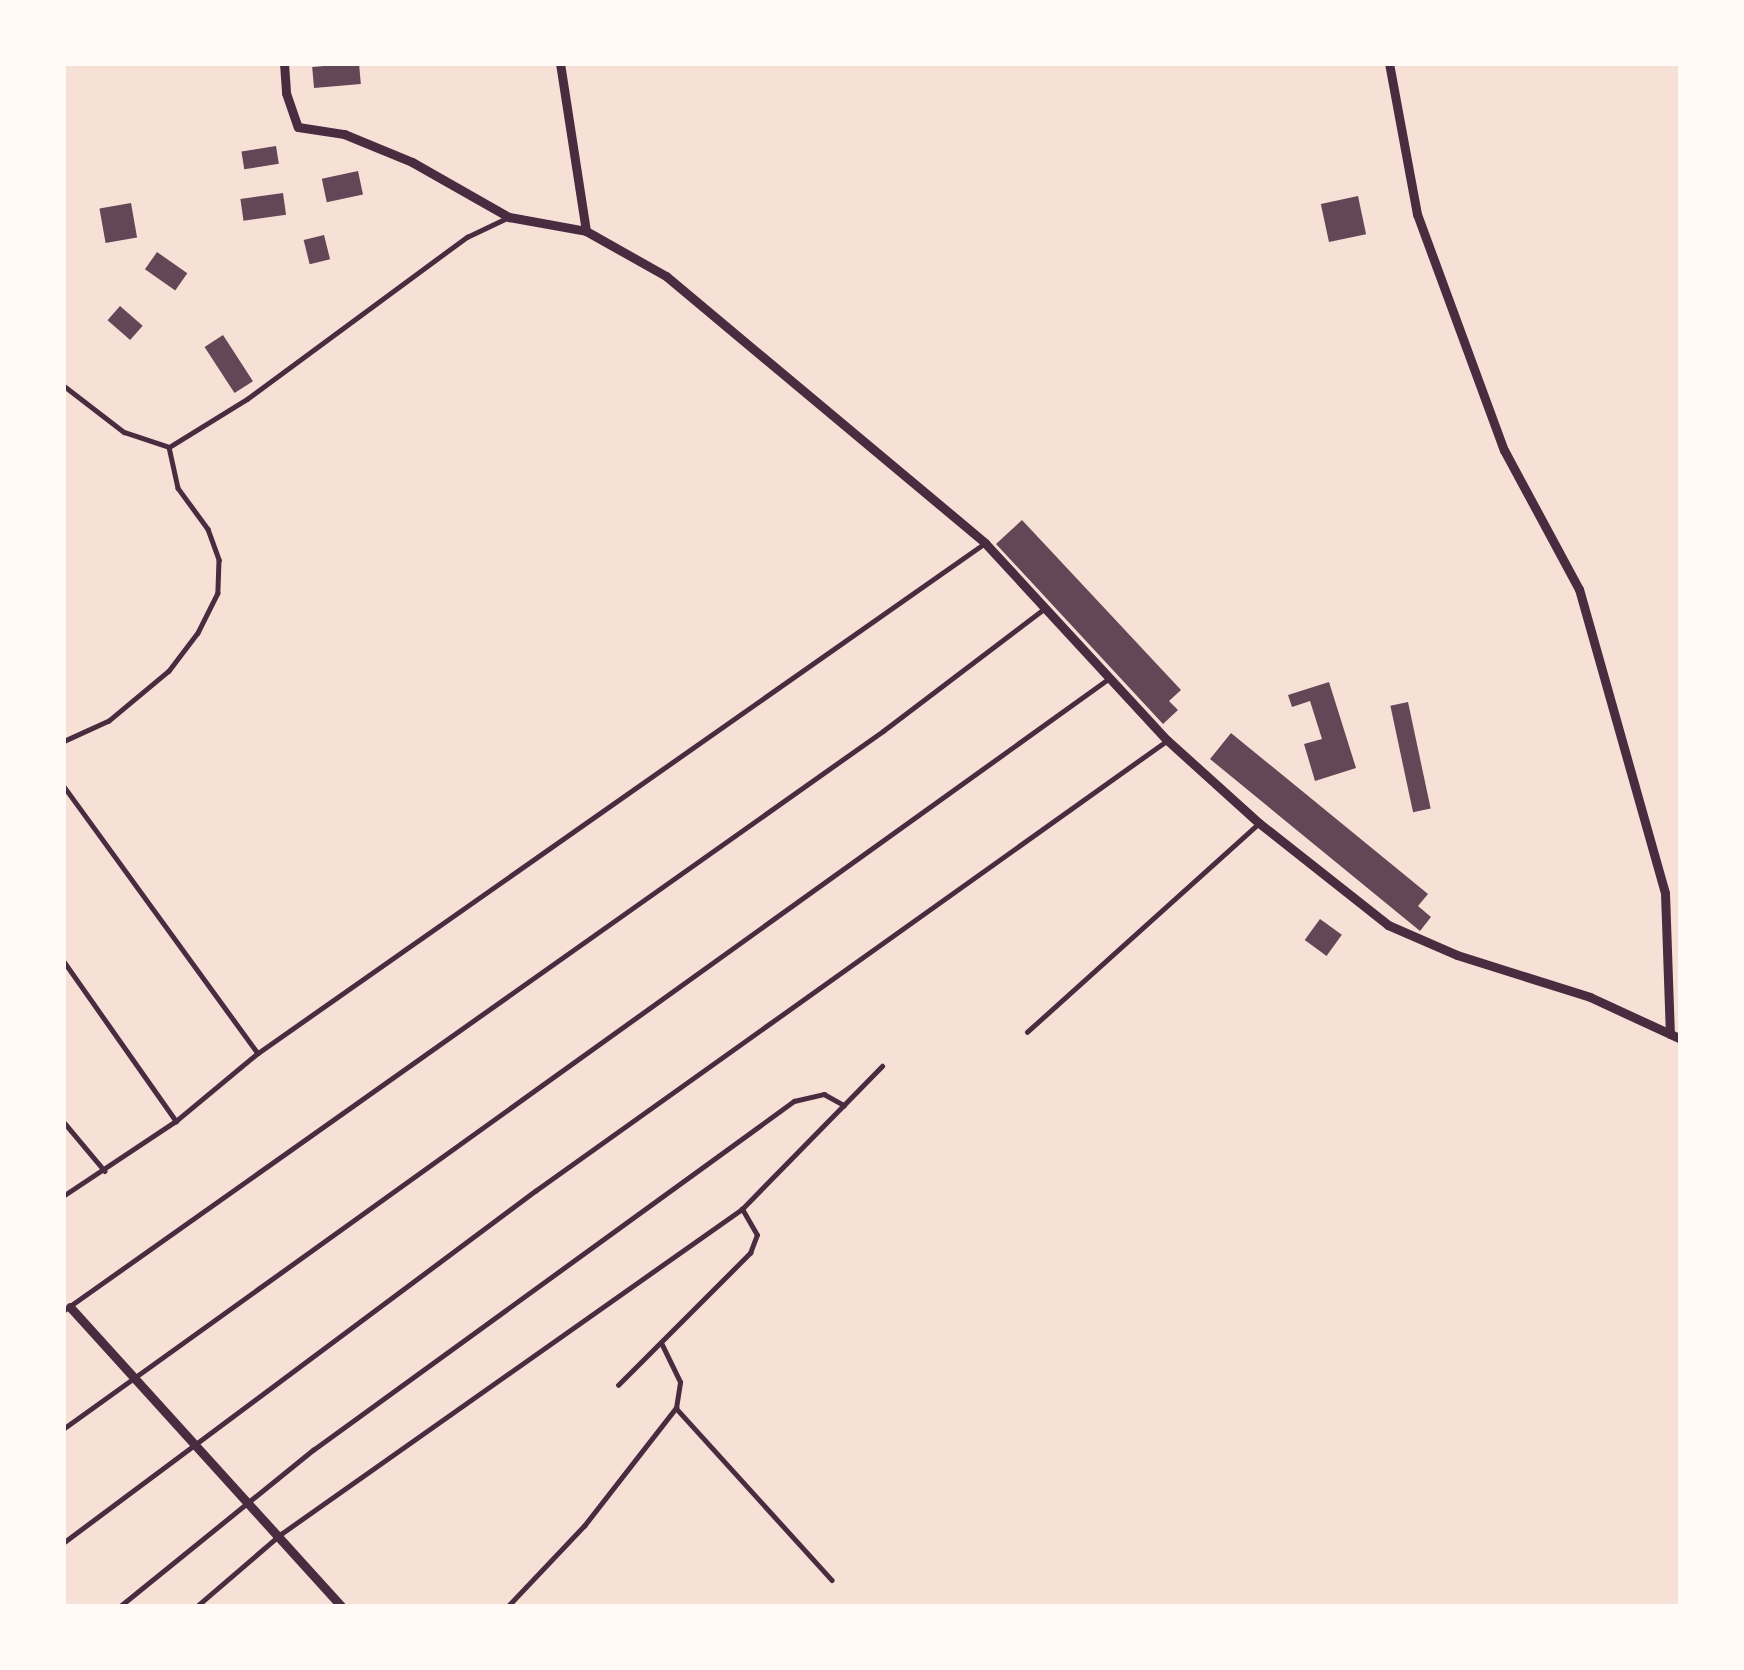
<!DOCTYPE html>
<style>
body{margin:0}
#map{position:relative;width:1744px;height:1670px;overflow:hidden;background:#f7e1d7;font-family:"Fira Sans",sans-serif}
div>[style]{position:absolute}
.building>*{inset:0;background:#644757;transform-origin:0 0}
.service>*{height:4.5px;margin:-2.25px;padding:0 2.25px;transform-origin:2.25px;border-radius:2.25px;background:#4a2c40}
.minor>*{height:9px;margin:-4.5px;padding:0 4.5px;transform-origin:4.5px;border-radius:4.5px;background:#4a2c40}
span{translate:-50% -50%;white-space:nowrap;text-align:center;line-height:1.15;-webkit-text-stroke:10px #fffaf5;paint-order:stroke}
.frame{position:absolute;inset:0;border:66px solid #fffaf5;pointer-events:none}
</style>
<div id="map">
<div class="building">
<div style="left:359px;top:63px;width:21px;height:47px;rotate:85deg"></div>
<div style="left:276px;top:146px;width:18px;height:35px;rotate:81deg"></div>
<div style="left:358px;top:171px;width:24px;height:37px;rotate:78deg"></div>
<div style="left:283px;top:193px;width:22px;height:43px;rotate:82deg"></div>
<div style="left:1358px;top:196px;width:39px;height:38px;rotate:78deg"></div>
<div style="left:131px;top:203px;width:35px;height:32px;rotate:80deg"></div>
<div style="left:324px;top:235px;width:25px;height:21px;rotate:76deg"></div>
<div style="left:157px;top:252px;width:37px;height:21px;rotate:35deg"></div>
<div style="left:120px;top:306px;width:30px;height:19px;rotate:41deg"></div>
<div style="left:223px;top:335px;width:55px;height:22px;rotate:57deg"></div>
<div style="clip-path:polygon(1022px 520px,1181px 690px,1169px 701px,1178px 710px,1163px 724px,996px 544px)"></div>
<div style="clip-path:polygon(1329px 682px,1356px 768px,1315px 781px,1304px 744px,1322px 739px,1310px 701px,1292px 707px,1288px 695px)"></div>
<div style="left:1408px;top:702px;width:109px;height:18px;rotate:78deg"></div>
<div style="clip-path:polygon(1231px 733px,1428px 894px,1418px 906px,1431px 917px,1420px 931px,1210px 759px)"></div>
<div style="left:1320px;top:919px;width:27px;height:26px;rotate:36deg"></div>
</div>
<div class="service">
<div style="left:63px;top:385px;width:77px;rotate:37.6deg"></div>
<div style="left:124px;top:432px;width:47px;rotate:18.4deg"></div>
<div style="left:169px;top:447px;width:42px;rotate:77.6deg"></div>
<div style="left:178px;top:488px;width:51px;rotate:53.8deg"></div>
<div style="left:208px;top:529px;width:33px;rotate:70deg"></div>
<div style="left:219px;top:560px;width:33px;rotate:92deg"></div>
<div style="left:218px;top:593px;width:45px;rotate:116.6deg"></div>
<div style="left:198px;top:633px;width:48px;rotate:127.3deg"></div>
<div style="left:169px;top:671px;width:78px;rotate:140.2deg"></div>
<div style="left:109px;top:721px;width:51px;rotate:155.5deg"></div>
<div style="left:171px;top:446px;width:89px;rotate:-31.7deg"></div>
<div style="left:247px;top:399px;width:273px;rotate:-36.4deg"></div>
<div style="left:467px;top:237px;width:47px;rotate:-25.5deg"></div>
<div style="left:63px;top:785px;width:331px;rotate:54deg"></div>
<div style="left:63px;top:960px;width:197px;rotate:54.9deg"></div>
<div style="left:1027px;top:1032px;width:312px;rotate:-42deg"></div>
<div style="left:63px;top:1121px;width:65px;rotate:50deg"></div>
<div style="left:63px;top:1196px;width:136px;rotate:-33.6deg"></div>
<div style="left:176px;top:1121px;width:107px;rotate:-39.7deg"></div>
<div style="left:258px;top:1053px;width:888px;rotate:-35.05deg"></div>
<div style="left:63px;top:1311px;width:1004px;rotate:-35.27deg"></div>
<div style="left:883px;top:731px;width:203px;rotate:-37.2deg"></div>
<div style="left:618px;top:1385px;width:187px;rotate:-45deg"></div>
<div style="left:750px;top:1253px;width:19px;rotate:-69deg"></div>
<div style="left:757px;top:1235px;width:30px;rotate:-120deg"></div>
<div style="left:676px;top:1408px;width:232px;rotate:47.8deg"></div>
<div style="left:63px;top:1429px;width:1285px;rotate:-35.66deg"></div>
<div style="left:63px;top:1543px;width:589px;rotate:-36.71deg"></div>
<div style="left:535px;top:1191px;width:774px;rotate:-35.48deg"></div>
<div style="left:119px;top:1607px;width:250px;rotate:-39deg"></div>
<div style="left:313px;top:1450px;width:594px;rotate:-35.96deg"></div>
<div style="left:794px;top:1101px;width:31px;rotate:-13deg"></div>
<div style="left:824px;top:1094px;width:23px;rotate:29deg"></div>
<div style="left:196px;top:1607px;width:112px;rotate:-40.7deg"></div>
<div style="left:281px;top:1534px;width:564px;rotate:-35.18deg"></div>
<div style="left:742px;top:1209px;width:200px;rotate:-45.6deg"></div>
<div style="left:507px;top:1607px;width:112px;rotate:-46.5deg"></div>
<div style="left:584px;top:1526px;width:150px;rotate:-52.1deg"></div>
<div style="left:676px;top:1408px;width:26px;rotate:-81deg"></div>
<div style="left:680px;top:1382px;width:41px;rotate:-115.9deg"></div>
</div>
<div class="minor">
<div style="left:284px;top:63px;width:30px;rotate:86deg"></div>
<div style="left:286px;top:93px;width:36px;rotate:71deg"></div>
<div style="left:298px;top:127px;width:47px;rotate:8.7deg"></div>
<div style="left:344px;top:134px;width:74px;rotate:22.4deg"></div>
<div style="left:412px;top:162px;width:112px;rotate:29.6deg"></div>
<div style="left:509px;top:217px;width:78px;rotate:10.3deg"></div>
<div style="left:586px;top:231px;width:92px;rotate:29.4deg"></div>
<div style="left:666px;top:276px;width:416px;rotate:39.9deg"></div>
<div style="left:985px;top:543px;width:268px;rotate:47.3deg"></div>
<div style="left:1167px;top:740px;width:124px;rotate:42.1deg"></div>
<div style="left:1259px;top:823px;width:164px;rotate:38.3deg"></div>
<div style="left:1388px;top:925px;width:75px;rotate:23.5deg"></div>
<div style="left:1457px;top:955px;width:139px;rotate:17.5deg"></div>
<div style="left:1590px;top:997px;width:100px;rotate:24.8deg"></div>
<div style="left:560px;top:63px;width:170px;rotate:81.2deg"></div>
<div style="left:1389px;top:63px;width:154px;rotate:79.5deg"></div>
<div style="left:1417px;top:214px;width:252px;rotate:69.8deg"></div>
<div style="left:1504px;top:450px;width:158px;rotate:61.7deg"></div>
<div style="left:1579px;top:589px;width:316px;rotate:74.2deg"></div>
<div style="left:1665px;top:893px;width:141px;rotate:88deg"></div>
<div style="left:70px;top:1307px;width:405px;rotate:47.8deg"></div>
</div>
<div class="frame"></div>
</div>
